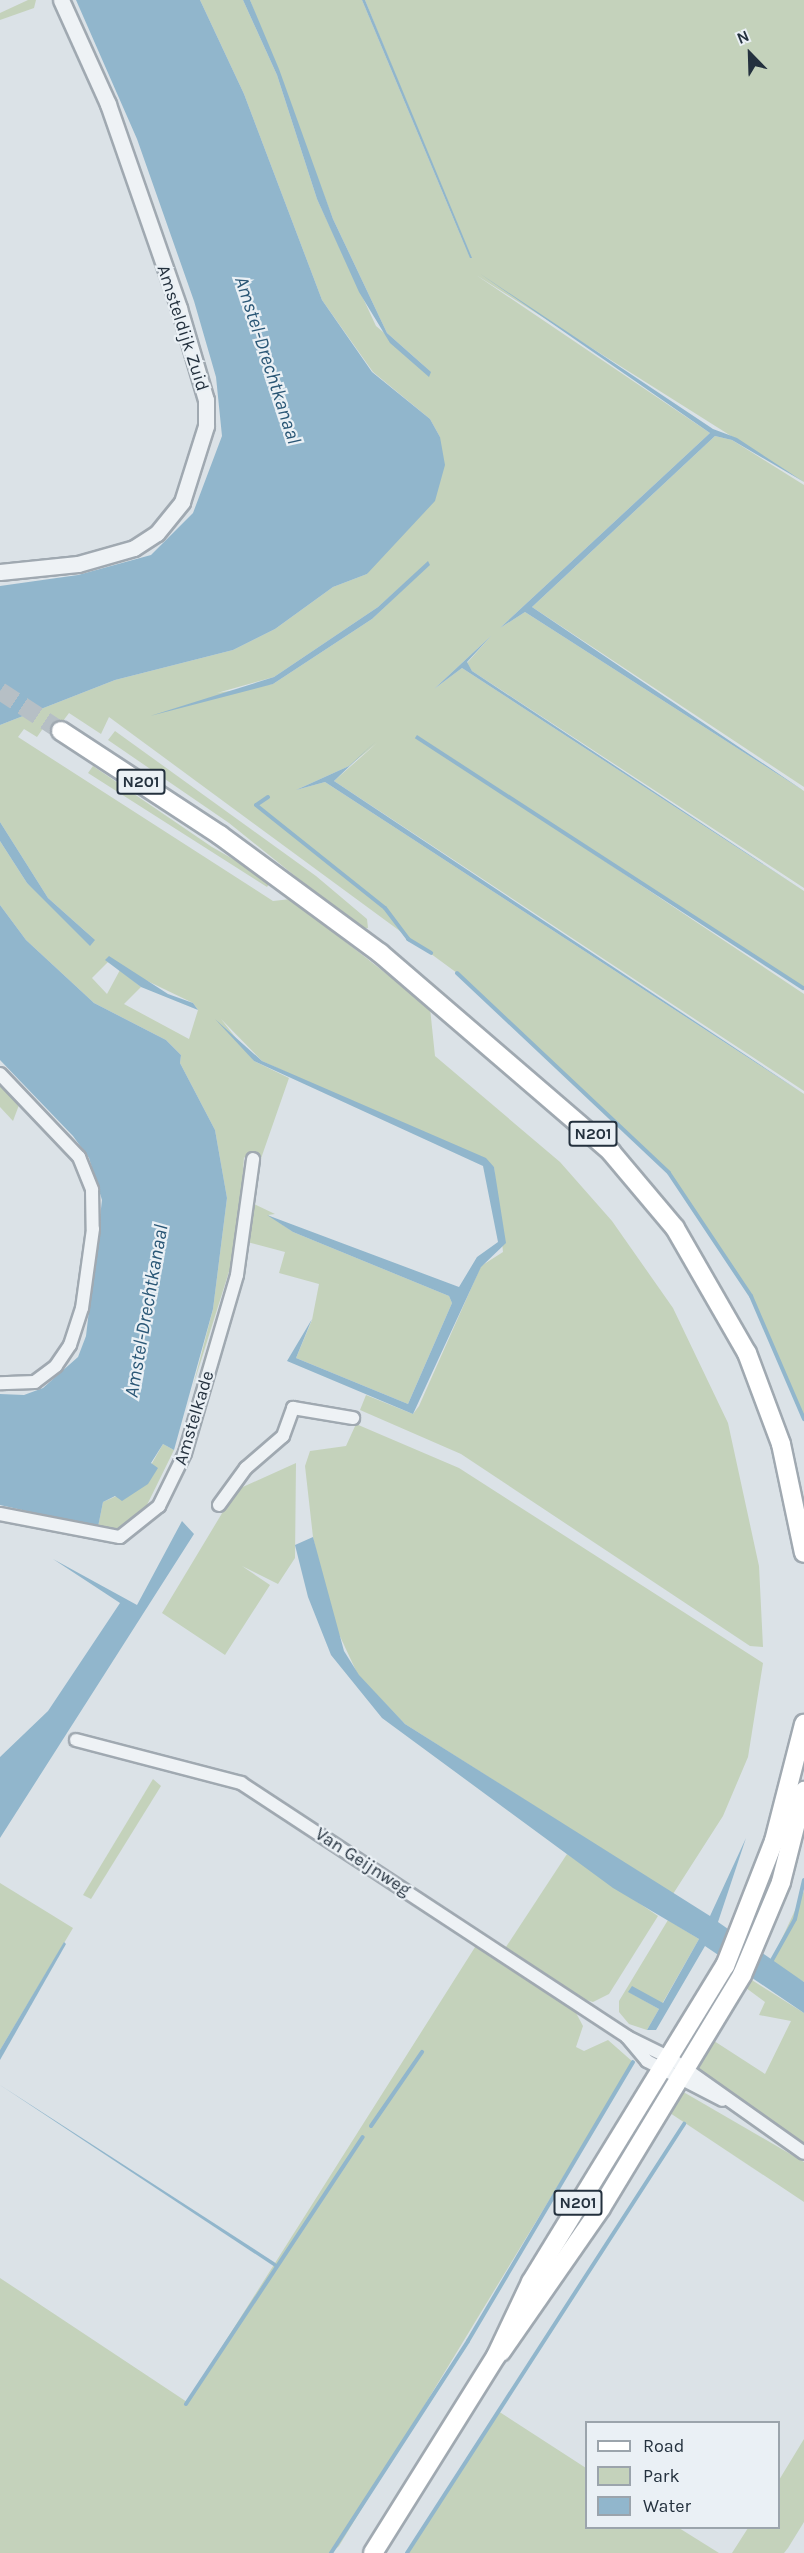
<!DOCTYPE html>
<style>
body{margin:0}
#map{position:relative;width:804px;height:2553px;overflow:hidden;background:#dbe2e7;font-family:Karla,sans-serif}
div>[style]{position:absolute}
.green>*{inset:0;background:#c4d2bb}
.water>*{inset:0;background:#91b6cc;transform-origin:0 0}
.stream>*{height:4px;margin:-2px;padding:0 2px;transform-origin:2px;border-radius:2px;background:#91b6cc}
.primary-tunnel>*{height:18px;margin-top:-9px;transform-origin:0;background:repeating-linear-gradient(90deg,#b6bfc5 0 18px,transparent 0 27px)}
.roads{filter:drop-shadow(2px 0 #a0a9b1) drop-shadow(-2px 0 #a0a9b1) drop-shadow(0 2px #a0a9b1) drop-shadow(0 -2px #a0a9b1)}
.minor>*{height:12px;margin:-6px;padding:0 6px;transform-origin:6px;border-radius:6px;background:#eef2f5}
.tertiary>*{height:15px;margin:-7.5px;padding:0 7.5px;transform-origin:7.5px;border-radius:7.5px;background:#eef2f5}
.primary>*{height:18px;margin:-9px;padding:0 9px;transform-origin:9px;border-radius:9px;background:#fff}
span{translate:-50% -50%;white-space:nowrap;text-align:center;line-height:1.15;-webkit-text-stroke:4.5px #eaf0f5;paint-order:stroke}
.shield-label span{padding:2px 4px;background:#eaf0f5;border:2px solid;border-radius:4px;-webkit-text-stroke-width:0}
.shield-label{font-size:16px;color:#24313e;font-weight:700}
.street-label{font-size:18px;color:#24313e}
.water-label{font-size:20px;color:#2a5776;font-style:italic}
.legend{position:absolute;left:585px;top:2421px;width:195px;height:108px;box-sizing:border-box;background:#eaf0f5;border:2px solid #9ba4ac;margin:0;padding:8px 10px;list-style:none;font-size:18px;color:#24313e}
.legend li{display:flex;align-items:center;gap:12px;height:30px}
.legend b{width:30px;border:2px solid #9ba4ac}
.north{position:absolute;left:720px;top:24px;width:60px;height:60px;-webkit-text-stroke:4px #eaf0f5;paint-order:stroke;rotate:337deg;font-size:16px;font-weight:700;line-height:24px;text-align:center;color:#24313e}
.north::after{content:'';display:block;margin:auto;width:21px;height:27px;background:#24313e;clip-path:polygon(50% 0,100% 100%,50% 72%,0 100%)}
</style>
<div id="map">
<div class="green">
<div style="clip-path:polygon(28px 0,36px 0,34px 8px,0 20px,0 13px)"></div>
<div style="clip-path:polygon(evenodd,200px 0,243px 0,277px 75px,317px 199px,376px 326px,431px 372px,387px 333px,333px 219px,250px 0,362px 0,470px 258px,365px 0,804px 0,804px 482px,476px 275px,710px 433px,500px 628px,525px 612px,804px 791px,804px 888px,472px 671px,467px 663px,491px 636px,434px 689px,462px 668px,804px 891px,804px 989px,416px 735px,804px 994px,804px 1091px,334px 781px,377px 743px,349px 766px,296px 790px,325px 782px,804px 1094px,804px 1419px,751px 1296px,669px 1173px,457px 973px,109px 717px,101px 734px,69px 713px,54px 733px,44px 727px,37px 737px,24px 729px,18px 737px,273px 901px,291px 899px,430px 1008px,435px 1056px,560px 1162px,612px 1221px,673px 1308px,728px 1423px,759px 1566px,763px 1647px,750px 1646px,461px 1454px,360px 1410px,366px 1395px,413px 1414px,419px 1406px,481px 1266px,503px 1252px,494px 1167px,262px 1061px,221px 1019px,254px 1061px,289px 1078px,257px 1170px,244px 1157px,238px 1243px,193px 1386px,213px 1309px,227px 1198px,215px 1130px,180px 1063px,181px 1055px,166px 1040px,94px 1003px,26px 940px,0 905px,0 841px,27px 883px,95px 940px,48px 898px,0 822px,0 725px,115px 680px,233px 650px,275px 629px,333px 587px,367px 574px,440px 437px,430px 419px,373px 372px,322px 300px,244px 94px,200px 0,428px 562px,429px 565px,372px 619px,273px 684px,217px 693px,274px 677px,378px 607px,428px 562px,200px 0,108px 962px,193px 1003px,198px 1010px,189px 1039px,124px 1004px,141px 987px,120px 970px,107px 994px,92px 978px,108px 962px)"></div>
<div style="clip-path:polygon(715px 436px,732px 440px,804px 485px,804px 787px,532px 607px)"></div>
<div style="clip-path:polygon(115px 731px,316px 876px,367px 919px,368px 928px,361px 929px,229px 823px,108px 740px)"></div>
<div style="clip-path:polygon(93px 766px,212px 847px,271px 881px,267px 887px,88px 773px)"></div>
<div style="clip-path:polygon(0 1085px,19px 1105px,13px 1121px,0 1107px)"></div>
<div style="clip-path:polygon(252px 1203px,275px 1214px,268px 1215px,293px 1232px,449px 1296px,452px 1303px,408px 1404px,296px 1358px,312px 1320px,319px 1284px,279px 1273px,285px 1252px,247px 1242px)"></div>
<div style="clip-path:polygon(356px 1424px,459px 1468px,763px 1663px,748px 1757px,723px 1816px,673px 1894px,405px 1724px,358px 1675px,331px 1617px,313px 1537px,305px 1466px,310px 1451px,346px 1446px)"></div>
<div style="clip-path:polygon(163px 1444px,174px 1450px,145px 1509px,114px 1534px,98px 1527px,103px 1502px,139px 1486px)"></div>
<div style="clip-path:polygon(296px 1463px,295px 1558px,278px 1584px,242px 1566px,270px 1585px,225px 1655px,162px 1613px,236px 1490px)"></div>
<div style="clip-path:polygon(153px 1779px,161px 1786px,91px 1899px,83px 1895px)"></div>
<div style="clip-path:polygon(567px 1854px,658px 1916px,609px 1994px,593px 2002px,576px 1997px,504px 1950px)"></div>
<div style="clip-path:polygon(0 1883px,73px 1928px,0 2050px)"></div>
<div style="clip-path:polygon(804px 1891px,804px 1982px,771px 1962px)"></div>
<div style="clip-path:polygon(668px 1920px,699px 1939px,662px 2004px,632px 1987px,629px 1992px,659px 2009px,647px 2030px,629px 2024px,619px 2012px,619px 2001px)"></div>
<div style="clip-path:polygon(477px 1944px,575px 2011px,583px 2026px,576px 2047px,584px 2051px,608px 2040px,633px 2062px,339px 2546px,331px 2553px,0 2553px,0 2278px,187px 2402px)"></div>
<div style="clip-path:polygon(747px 1977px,804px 2013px,804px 2149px,696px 2067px,711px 2039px,765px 2074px,791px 2021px,759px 2015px,765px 2002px,742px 1985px)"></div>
<div style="clip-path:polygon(680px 2090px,804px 2162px,804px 2202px,667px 2111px)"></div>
<div style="clip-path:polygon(498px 2411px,586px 2468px,586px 2528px,679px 2528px,719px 2553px,407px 2553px)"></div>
<div style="clip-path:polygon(804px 2439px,804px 2522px,788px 2548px,784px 2553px,732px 2553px,748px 2528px,778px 2528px,779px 2480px)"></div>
</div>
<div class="water">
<div style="clip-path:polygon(76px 0,200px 0,244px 94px,322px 300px,372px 372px,430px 419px,440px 437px,445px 465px,435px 501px,367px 574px,333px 587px,275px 629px,233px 650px,115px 680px,0 725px,0 586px,78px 575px,151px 555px,193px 513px,222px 436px,216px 377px,194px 301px,137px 139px)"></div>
<div style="clip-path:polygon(243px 0,250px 0,279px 69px,333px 219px,387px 333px,431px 372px,429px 377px,390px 343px,359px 292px,317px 199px,277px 75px)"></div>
<div style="clip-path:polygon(362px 0,365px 0,472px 258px,470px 258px)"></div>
<div style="clip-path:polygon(479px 273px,713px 429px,737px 438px,804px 482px,732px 440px,715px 436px,532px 607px,804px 791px,525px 612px,500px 628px,710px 433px)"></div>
<div style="clip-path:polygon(428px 561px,430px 565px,372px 619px,273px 684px,150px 716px,274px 677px,378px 607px)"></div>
<div style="clip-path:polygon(491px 636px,467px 662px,472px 671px,804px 891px,462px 668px,434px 689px)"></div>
<div style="left:417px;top:735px;width:463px;height:4px;rotate:33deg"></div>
<div style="clip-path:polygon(376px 741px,334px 781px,804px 1094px,325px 782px,296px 790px,349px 766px)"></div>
<div style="clip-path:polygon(0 822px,48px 898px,95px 940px,90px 946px,27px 883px,0 841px)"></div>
<div style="clip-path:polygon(0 905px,26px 940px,94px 1003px,166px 1040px,181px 1055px,180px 1063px,215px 1130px,227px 1198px,213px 1309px,174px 1450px,163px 1444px,151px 1463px,158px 1468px,148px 1484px,122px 1501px,115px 1496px,103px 1502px,98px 1527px,0 1505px,0 1394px,24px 1395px,43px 1388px,78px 1357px,86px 1336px,102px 1200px,89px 1158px,73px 1136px,0 1060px)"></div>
<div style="clip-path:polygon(109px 956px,168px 994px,193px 1003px,198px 1010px,141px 987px,105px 960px)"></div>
<div style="clip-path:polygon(215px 1019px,262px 1061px,486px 1158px,494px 1167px,506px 1243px,481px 1267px,413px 1414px,287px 1361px,312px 1319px,296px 1358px,408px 1404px,452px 1303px,449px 1296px,293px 1232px,267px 1215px,459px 1287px,477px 1257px,498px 1242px,483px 1166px,254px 1061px)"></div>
<div style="clip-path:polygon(182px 1521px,194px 1534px,0 1838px,0 1757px,48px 1711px,120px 1603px,53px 1559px,137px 1605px)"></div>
<div style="clip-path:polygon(313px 1537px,344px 1651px,359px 1675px,405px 1724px,710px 1916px,746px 1838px,718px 1922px,804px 1982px,804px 2013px,705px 1946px,656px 2030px,647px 2030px,659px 2009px,628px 1992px,632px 1986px,663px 2003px,699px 1939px,613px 1888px,382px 1718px,331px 1655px,308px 1597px,295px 1545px)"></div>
<div style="clip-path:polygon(64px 1942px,66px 1944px,0 2060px,0 2050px)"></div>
<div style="clip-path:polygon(0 2085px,274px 2262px,278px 2265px,275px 2267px)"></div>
</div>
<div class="stream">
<div style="left:268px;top:797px;width:14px;rotate:146deg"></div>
<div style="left:256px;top:805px;width:165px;rotate:38.6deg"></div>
<div style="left:385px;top:908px;width:39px;rotate:53deg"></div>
<div style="left:408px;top:939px;width:27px;rotate:31deg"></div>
<div style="left:457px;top:973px;width:291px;rotate:43.3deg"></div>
<div style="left:669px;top:1173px;width:148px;rotate:56.3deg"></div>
<div style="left:751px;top:1296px;width:134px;rotate:66.7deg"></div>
<div style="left:771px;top:1962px;width:49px;rotate:-60.8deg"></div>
<div style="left:795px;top:1919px;width:40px;rotate:-77deg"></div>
<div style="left:371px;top:2126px;width:90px;rotate:-55.4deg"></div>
<div style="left:186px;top:2404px;width:320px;rotate:-56.5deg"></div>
<div style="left:331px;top:2553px;width:252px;rotate:-57.1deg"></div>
<div style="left:468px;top:2341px;width:324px;rotate:-59.4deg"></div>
<div style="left:407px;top:2553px;width:511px;rotate:-57.15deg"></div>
</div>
<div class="primary-tunnel">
<div style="left:0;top:691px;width:73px;rotate:33.3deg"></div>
</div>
<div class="roads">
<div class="minor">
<div style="left:0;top:1074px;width:115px;rotate:46.4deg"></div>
<div style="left:79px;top:1157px;width:35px;rotate:68deg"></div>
<div style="left:92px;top:1190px;width:39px;rotate:89deg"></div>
<div style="left:93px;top:1229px;width:80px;rotate:97.9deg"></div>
<div style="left:82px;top:1308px;width:39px;rotate:108deg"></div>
<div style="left:70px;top:1345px;width:25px;rotate:124deg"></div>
<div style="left:56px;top:1366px;width:26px;rotate:143deg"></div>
<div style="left:35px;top:1382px;width:35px;rotate:178deg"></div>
<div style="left:219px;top:1505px;width:46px;rotate:-53.9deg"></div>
<div style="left:246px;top:1468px;width:49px;rotate:-40.9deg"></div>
<div style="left:283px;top:1436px;width:30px;rotate:-70deg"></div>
<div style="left:293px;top:1408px;width:61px;rotate:9.5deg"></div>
<div style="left:0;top:1514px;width:122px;rotate:10.9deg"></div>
<div style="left:120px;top:1537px;width:50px;rotate:-38.5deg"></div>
<div style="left:159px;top:1506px;width:59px;rotate:-63.9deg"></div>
<div style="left:185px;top:1453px;width:185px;rotate:-73.7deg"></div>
<div style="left:237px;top:1275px;width:117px;rotate:-82.1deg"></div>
<div style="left:76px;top:1740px;width:171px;rotate:14.6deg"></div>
<div style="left:241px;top:1783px;width:462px;rotate:33.3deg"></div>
<div style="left:627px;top:2037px;width:48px;rotate:26deg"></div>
<div style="left:670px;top:2058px;width:164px;rotate:35.3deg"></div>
<div style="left:627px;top:2037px;width:31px;rotate:50deg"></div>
<div style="left:647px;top:2061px;width:85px;rotate:27.2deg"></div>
</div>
<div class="tertiary">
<div style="left:0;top:572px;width:78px;rotate:-5.9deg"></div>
<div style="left:78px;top:564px;width:58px;rotate:-15.9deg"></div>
<div style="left:134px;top:548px;width:27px;rotate:-33deg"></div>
<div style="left:157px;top:533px;width:40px;rotate:-51deg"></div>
<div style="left:182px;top:502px;width:80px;rotate:-72.5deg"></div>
<div style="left:206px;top:426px;width:26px;rotate:-90deg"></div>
<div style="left:206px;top:400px;width:96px;rotate:-106.4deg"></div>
<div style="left:179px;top:308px;width:216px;rotate:-109.2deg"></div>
<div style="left:108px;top:104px;width:114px;rotate:-114.3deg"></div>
</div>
<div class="primary">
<div style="left:61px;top:731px;width:190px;rotate:33.2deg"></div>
<div style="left:220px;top:835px;width:199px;rotate:36.4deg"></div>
<div style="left:380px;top:953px;width:305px;rotate:40.7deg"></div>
<div style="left:611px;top:1152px;width:99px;rotate:49.9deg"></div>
<div style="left:675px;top:1228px;width:144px;rotate:60.1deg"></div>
<div style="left:747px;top:1353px;width:97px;rotate:69.5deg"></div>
<div style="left:781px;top:1444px;width:111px;rotate:78.1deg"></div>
<div style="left:501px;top:2352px;width:175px;rotate:-55.2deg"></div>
<div style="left:601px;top:2208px;width:272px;rotate:-58.8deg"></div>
<div style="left:742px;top:1975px;width:101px;rotate:-67.2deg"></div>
<div style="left:781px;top:1882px;width:94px;rotate:-75.8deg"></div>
<div style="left:373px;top:2553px;width:232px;rotate:-58deg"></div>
<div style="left:496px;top:2356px;width:82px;rotate:-64.7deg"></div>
<div style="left:531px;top:2282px;width:371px;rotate:-58.5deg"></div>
<div style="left:725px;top:1966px;width:134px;rotate:-68.6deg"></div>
<div style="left:774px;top:1841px;width:121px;rotate:-75.6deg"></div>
</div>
</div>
<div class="shield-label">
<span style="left:141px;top:782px">N201</span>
<span style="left:593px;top:1134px">N201</span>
<span style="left:578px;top:2203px">N201</span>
</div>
<div class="street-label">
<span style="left:183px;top:328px;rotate:72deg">Amsteldijk Zuid</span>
<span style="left:194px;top:1418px;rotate:-73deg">Amstelkade</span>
<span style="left:363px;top:1862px;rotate:33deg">Van Geijnweg</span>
</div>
<div class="water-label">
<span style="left:268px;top:360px;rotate:72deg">Amstel-Drechtkanaal</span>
<span style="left:146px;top:1311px;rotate:-80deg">Amstel-Drechtkanaal</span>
</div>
<ul class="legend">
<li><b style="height:8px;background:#fff"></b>Road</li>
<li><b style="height:16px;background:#c4d2bb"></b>Park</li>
<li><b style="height:16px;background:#91b6cc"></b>Water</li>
</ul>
<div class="north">N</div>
</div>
